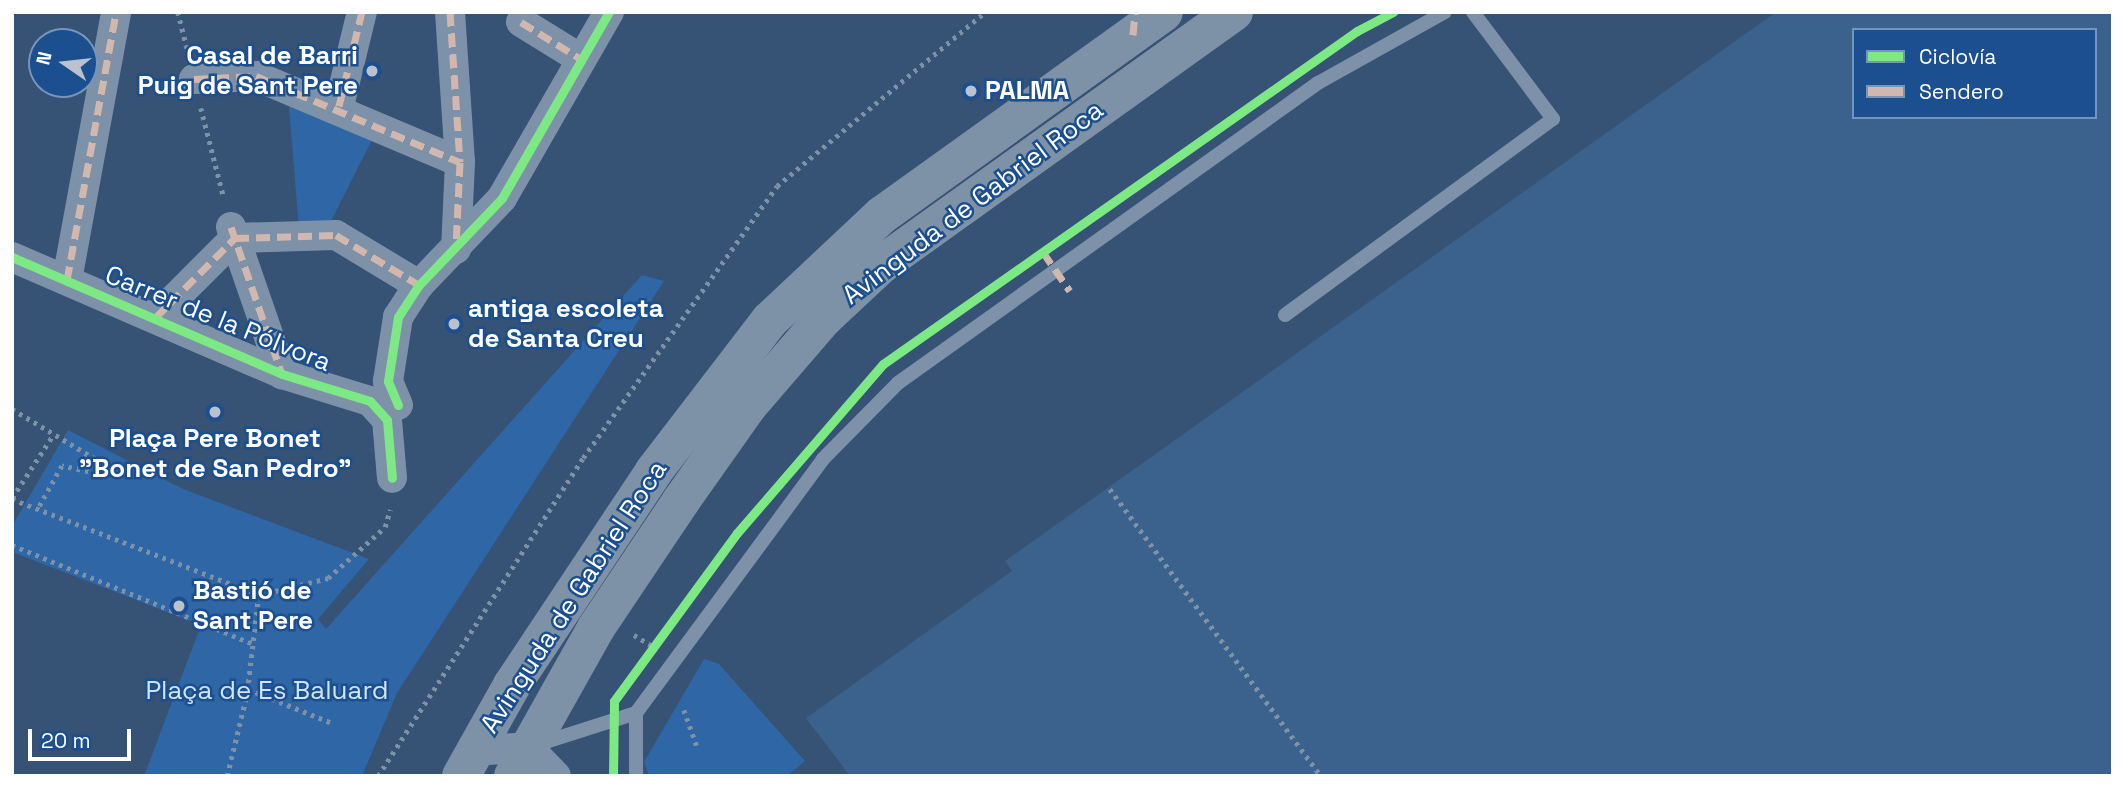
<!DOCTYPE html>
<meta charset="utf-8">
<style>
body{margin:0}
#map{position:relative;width:2125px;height:788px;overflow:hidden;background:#365274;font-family:"Space Grotesk",sans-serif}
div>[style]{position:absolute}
.green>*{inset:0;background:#2f66a5}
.water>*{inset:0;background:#3b618d}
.path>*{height:4.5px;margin-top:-2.25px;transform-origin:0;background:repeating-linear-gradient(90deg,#7d92a8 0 3.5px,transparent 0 8.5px)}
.lane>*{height:14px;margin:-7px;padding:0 7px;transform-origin:7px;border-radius:7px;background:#7d92a8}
.street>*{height:30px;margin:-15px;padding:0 15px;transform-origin:15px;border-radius:15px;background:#7d92a8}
.highway>*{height:38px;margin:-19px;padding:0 19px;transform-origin:19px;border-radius:19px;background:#7e92a7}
.quiet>*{height:7px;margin-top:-3.5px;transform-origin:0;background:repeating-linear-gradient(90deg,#d1b7ad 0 14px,transparent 0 21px)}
.cycleway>*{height:9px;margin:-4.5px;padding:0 4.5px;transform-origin:4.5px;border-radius:4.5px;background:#7ce984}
.dots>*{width:19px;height:19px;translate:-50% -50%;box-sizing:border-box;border:4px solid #1b4f8f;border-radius:50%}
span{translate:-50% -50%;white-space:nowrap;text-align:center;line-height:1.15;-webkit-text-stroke:5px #1b4f8f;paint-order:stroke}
.poi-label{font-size:26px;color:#fff;font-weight:700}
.right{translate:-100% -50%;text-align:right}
.left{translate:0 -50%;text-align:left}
.street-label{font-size:26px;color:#fff}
.park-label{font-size:26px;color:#cfe3fa}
.frame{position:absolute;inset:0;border:14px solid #fff;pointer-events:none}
.legend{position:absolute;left:1852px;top:28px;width:245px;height:91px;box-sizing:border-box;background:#1b4f8f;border:2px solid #7695bc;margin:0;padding:9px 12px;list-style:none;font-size:21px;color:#fff}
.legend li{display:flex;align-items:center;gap:14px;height:35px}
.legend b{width:35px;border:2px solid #7695bc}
.north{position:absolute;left:28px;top:28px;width:70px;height:70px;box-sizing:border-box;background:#1b4f8f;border:2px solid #7695bc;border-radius:50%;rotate:284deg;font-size:19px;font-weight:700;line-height:28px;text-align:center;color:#fff}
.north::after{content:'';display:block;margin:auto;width:24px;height:32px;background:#b9c2ce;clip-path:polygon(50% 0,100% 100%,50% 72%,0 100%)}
.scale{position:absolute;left:28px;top:729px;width:103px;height:32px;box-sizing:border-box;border:4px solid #fff;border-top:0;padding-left:9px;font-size:21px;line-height:24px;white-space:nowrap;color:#fff;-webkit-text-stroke:5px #1b4f8f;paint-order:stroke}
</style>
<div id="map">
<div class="green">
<div style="clip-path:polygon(288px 96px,379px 126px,327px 229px,299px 229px)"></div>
<div style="clip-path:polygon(642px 275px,664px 281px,397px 693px,362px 776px,144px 776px,201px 625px,12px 552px,12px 526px,68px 430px,183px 489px,369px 559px,318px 619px,326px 629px)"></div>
<div style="clip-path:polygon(704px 659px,719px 664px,805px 761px,787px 776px,649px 776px,644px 762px)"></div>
</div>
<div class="water">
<div style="clip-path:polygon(evenodd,1776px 12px,2113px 12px,2113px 776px,850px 776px,806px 718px,1012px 571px,1005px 561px,1776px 12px,1854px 30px,2095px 30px,2095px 117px,1854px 117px,1854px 30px)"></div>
</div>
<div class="path">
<div style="left:178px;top:12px;width:38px;rotate:76deg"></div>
<div style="left:201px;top:108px;width:93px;rotate:75.7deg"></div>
<div style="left:12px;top:409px;width:113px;rotate:30.9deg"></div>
<div style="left:109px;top:467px;width:9px;rotate:117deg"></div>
<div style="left:105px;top:475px;width:44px;rotate:-168.2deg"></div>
<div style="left:62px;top:466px;width:51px;rotate:119.1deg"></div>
<div style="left:1110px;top:489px;width:356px;rotate:53.7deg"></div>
<div style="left:12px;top:498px;width:75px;rotate:-56.9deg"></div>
<div style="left:12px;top:499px;width:265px;rotate:21.2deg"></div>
<div style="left:259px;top:595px;width:95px;rotate:96.7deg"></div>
<div style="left:248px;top:689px;width:91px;rotate:22deg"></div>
<div style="left:12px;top:545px;width:261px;rotate:22.3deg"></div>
<div style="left:259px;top:595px;width:71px;rotate:-13.8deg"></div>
<div style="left:328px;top:578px;width:76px;rotate:-41.8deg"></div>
<div style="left:385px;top:527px;width:18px;rotate:-74deg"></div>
<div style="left:634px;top:635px;width:26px;rotate:31deg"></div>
<div style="left:684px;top:710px;width:41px;rotate:70.3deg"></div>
<div style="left:227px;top:776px;width:89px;rotate:-76.4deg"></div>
<div style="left:378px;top:776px;width:378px;rotate:-57.2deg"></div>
<div style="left:583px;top:458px;width:334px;rotate:-54.5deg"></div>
<div style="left:777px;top:186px;width:271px;rotate:-39.9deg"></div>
</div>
<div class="lane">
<div style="left:1285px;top:315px;width:332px;rotate:-36.2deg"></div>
<div style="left:1553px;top:119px;width:134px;rotate:-126.8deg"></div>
<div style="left:636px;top:713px;width:63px;rotate:90deg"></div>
<div style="left:539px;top:744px;width:102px;rotate:-17.7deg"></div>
<div style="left:636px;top:713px;width:315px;rotate:-53.6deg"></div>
<div style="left:823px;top:459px;width:107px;rotate:-45.4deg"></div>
<div style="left:898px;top:383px;width:516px;rotate:-35.54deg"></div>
<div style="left:1318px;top:83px;width:145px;rotate:-29.2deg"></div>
</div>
<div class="street">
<div style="left:450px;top:12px;width:150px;rotate:86.2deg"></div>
<div style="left:460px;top:162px;width:87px;rotate:92.6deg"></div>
<div style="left:521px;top:22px;width:70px;rotate:31.7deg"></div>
<div style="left:194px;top:79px;width:62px;rotate:-2.8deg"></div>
<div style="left:256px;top:76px;width:221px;rotate:22.9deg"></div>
<div style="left:339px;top:106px;width:97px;rotate:-76.3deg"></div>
<div style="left:231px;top:227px;width:156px;rotate:70.9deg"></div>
<div style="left:12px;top:257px;width:294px;rotate:23.4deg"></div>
<div style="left:282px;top:374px;width:92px;rotate:17.1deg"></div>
<div style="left:370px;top:401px;width:25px;rotate:48deg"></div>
<div style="left:387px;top:420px;width:58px;rotate:85.1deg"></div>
<div style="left:67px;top:280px;width:272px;rotate:-79.6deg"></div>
<div style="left:155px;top:318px;width:113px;rotate:-45deg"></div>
<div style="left:235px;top:238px;width:101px;rotate:-1.7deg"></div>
<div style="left:336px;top:235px;width:97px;rotate:31.1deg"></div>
<div style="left:398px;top:405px;width:26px;rotate:-113deg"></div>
<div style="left:388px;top:381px;width:65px;rotate:-81.1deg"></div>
<div style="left:398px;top:317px;width:38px;rotate:-57deg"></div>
<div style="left:419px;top:285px;width:120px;rotate:-46.3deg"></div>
<div style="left:502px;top:198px;width:215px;rotate:-60.1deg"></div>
<div style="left:474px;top:751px;width:54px;rotate:-4.2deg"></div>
<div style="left:528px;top:747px;width:40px;rotate:46deg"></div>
</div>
<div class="highway">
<div style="left:461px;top:776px;width:104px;rotate:-60.7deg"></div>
<div style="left:512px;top:685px;width:257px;rotate:-56.4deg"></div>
<div style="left:654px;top:471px;width:190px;rotate:-52.5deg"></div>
<div style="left:770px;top:320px;width:154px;rotate:-43.2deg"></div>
<div style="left:882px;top:215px;width:347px;rotate:-35.7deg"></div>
<div style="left:513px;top:776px;width:170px;rotate:-60.7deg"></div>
<div style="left:596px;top:628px;width:153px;rotate:-56.2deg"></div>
<div style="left:681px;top:501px;width:116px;rotate:-54.8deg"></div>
<div style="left:748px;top:406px;width:116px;rotate:-49.2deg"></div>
<div style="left:824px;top:318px;width:79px;rotate:-43deg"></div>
<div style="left:882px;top:264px;width:433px;rotate:-35.6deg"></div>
</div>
<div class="quiet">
<div style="left:450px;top:12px;width:150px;rotate:86.2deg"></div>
<div style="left:460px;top:162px;width:84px;rotate:92.7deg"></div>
<div style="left:521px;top:22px;width:70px;rotate:31.7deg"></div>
<div style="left:1133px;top:35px;width:23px;rotate:-85deg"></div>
<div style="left:194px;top:79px;width:62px;rotate:-2.8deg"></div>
<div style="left:256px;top:76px;width:221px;rotate:22.9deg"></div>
<div style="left:339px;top:106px;width:97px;rotate:-76.3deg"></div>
<div style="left:231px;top:227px;width:156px;rotate:70.9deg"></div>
<div style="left:1043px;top:252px;width:47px;rotate:55.3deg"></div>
<div style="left:67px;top:280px;width:272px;rotate:-79.6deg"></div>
<div style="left:155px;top:318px;width:113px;rotate:-45deg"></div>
<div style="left:235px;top:238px;width:101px;rotate:-1.7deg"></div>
<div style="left:336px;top:235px;width:97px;rotate:31.1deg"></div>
</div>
<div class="cycleway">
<div style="left:12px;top:257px;width:294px;rotate:23.4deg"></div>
<div style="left:282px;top:374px;width:92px;rotate:17.1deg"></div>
<div style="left:370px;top:401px;width:25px;rotate:48deg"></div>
<div style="left:387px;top:420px;width:58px;rotate:85.1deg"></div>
<div style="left:398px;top:405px;width:26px;rotate:-113deg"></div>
<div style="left:388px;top:381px;width:65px;rotate:-81.1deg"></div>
<div style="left:398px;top:317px;width:38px;rotate:-57deg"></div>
<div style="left:419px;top:285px;width:120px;rotate:-46.3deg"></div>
<div style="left:502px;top:198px;width:215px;rotate:-60.1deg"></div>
<div style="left:613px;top:776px;width:75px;rotate:-89.2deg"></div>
<div style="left:614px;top:701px;width:208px;rotate:-53.8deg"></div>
<div style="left:737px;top:533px;width:223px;rotate:-49.2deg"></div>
<div style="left:883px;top:364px;width:579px;rotate:-35.09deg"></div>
<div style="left:1357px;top:31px;width:41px;rotate:-27.8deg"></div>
</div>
<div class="dots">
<div style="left:372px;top:71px;background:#b9c2ce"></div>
<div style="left:971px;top:91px;background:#b9c2ce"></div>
<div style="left:454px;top:324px;background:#b9c2ce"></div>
<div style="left:215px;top:412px;background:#b9c2ce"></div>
<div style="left:179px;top:606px;background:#b9c2ce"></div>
</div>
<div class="poi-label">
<span class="right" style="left:358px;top:71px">Casal de Barri<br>Puig de Sant Pere</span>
<span class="left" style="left:985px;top:91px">PALMA</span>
<span class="left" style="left:468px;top:324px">antiga escoleta<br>de Santa Creu</span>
<span style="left:215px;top:454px">Plaça Pere Bonet<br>"Bonet de San Pedro"</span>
<span class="left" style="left:193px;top:606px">Bastió de<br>Sant Pere</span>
</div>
<div class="street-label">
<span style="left:973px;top:203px;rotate:-37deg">Avinguda de Gabriel Roca</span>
<span style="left:218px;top:319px;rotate:22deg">Carrer de la Pólvora</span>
<span style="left:574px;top:597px;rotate:-57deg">Avinguda de Gabriel Roca</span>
</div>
<div class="park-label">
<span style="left:267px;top:691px">Plaça de Es Baluard</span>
</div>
<div class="frame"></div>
<ul class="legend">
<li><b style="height:9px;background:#7ce984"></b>Ciclovía</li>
<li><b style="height:9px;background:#d1b7ad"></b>Sendero</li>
</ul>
<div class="north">N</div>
<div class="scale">20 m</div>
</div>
